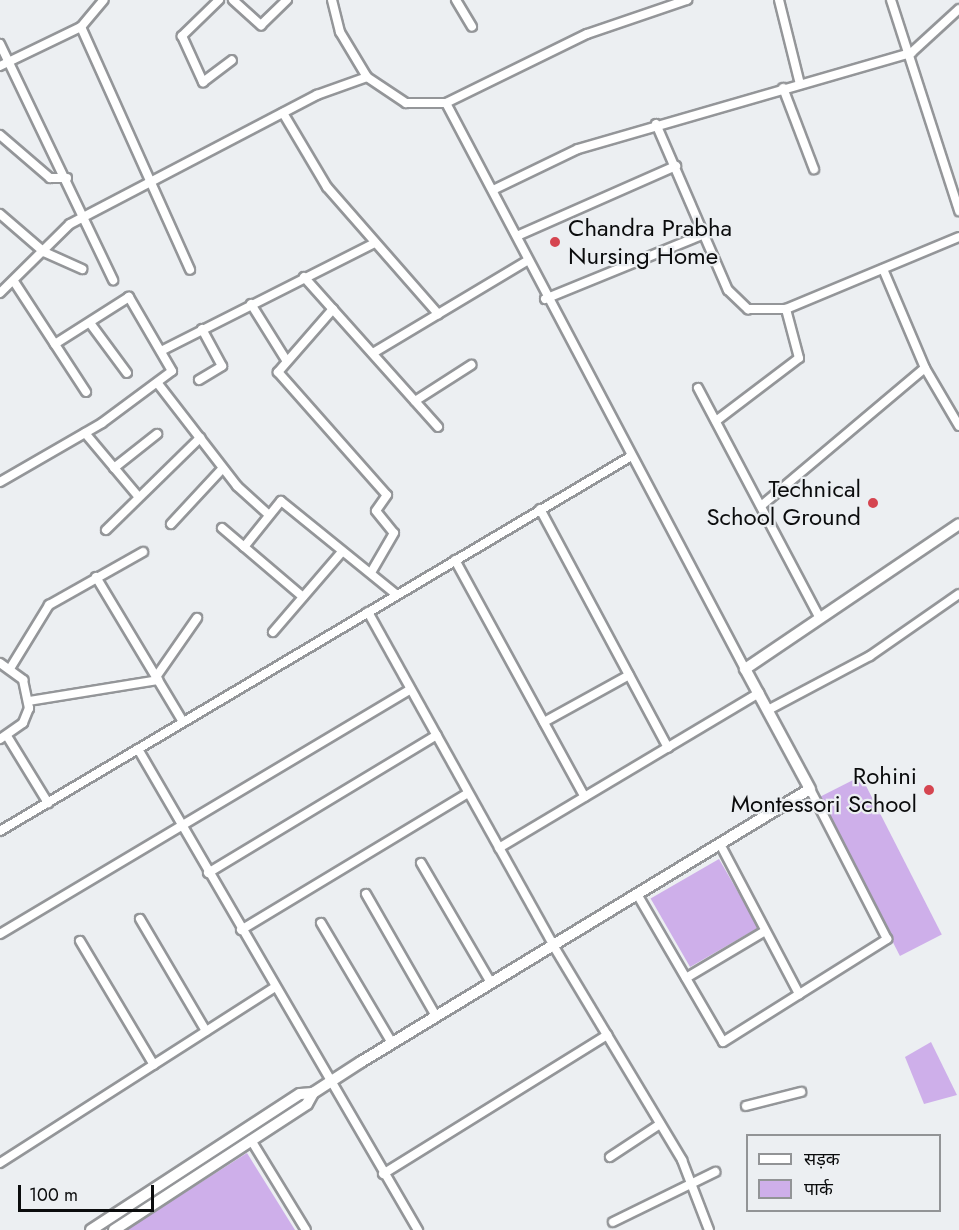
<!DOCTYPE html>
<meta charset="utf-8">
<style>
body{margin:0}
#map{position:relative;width:959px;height:1230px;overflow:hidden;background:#eceff2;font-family:Jost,"Noto Sans Devanagari",sans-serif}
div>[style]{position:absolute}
.green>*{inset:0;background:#ceafea;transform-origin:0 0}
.roads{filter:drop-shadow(2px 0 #949699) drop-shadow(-2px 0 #949699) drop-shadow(0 2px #949699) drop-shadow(0 -2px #949699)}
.minor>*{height:8px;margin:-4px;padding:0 4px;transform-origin:4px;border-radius:4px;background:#fff}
.tertiary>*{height:10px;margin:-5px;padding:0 5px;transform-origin:5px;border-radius:5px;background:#fff}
.dots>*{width:16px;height:16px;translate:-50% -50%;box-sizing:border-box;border:3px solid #eceff2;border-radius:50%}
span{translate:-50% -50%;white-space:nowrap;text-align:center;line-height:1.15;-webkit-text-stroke:4.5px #eceff2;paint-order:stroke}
.poi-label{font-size:24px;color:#0b0c0d}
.left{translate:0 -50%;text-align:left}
.right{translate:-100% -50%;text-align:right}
.legend{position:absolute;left:746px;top:1134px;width:195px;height:78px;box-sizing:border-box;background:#eceff2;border:2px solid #929496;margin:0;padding:8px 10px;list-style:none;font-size:18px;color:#0b0c0d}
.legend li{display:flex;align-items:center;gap:12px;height:30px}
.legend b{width:30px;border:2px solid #929496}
.scale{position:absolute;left:18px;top:1185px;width:136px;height:27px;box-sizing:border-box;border:3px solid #0b0c0d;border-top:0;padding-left:8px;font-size:18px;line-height:21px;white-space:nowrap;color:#0b0c0d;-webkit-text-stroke:4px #eceff2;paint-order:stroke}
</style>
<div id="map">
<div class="green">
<div style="left:861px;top:776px;width:178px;height:47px;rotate:63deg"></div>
<div style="left:719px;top:859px;width:79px;height:79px;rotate:60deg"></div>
<div style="clip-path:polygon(931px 1042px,957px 1095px,924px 1104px,905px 1057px)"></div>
<div style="clip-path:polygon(247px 1153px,295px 1230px,126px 1230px)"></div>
</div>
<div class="roads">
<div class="minor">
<div style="left:219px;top:0;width:52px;rotate:135.8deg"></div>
<div style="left:182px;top:36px;width:51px;rotate:65.5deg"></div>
<div style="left:203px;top:82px;width:36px;rotate:-37deg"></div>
<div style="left:233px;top:0;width:38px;rotate:42deg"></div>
<div style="left:261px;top:25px;width:36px;rotate:-44deg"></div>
<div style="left:332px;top:0;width:33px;rotate:76deg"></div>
<div style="left:340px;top:32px;width:52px;rotate:59deg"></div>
<div style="left:367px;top:77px;width:47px;rotate:33.7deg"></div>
<div style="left:406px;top:103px;width:40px"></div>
<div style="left:446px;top:103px;width:157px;rotate:-26.1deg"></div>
<div style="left:587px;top:34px;width:106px;rotate:-18.8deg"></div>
<div style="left:456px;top:0;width:31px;rotate:59deg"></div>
<div style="left:779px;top:0;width:87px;rotate:76deg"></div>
<div style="left:891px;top:0;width:222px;rotate:72.1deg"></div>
<div style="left:81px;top:27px;width:266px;rotate:65.8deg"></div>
<div style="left:0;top:44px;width:262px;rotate:64.4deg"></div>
<div style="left:0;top:66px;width:90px;rotate:-25.7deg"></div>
<div style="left:81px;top:27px;width:35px;rotate:-50deg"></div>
<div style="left:783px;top:88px;width:87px;rotate:69.1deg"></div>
<div style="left:446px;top:103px;width:640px;rotate:62.15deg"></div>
<div style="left:283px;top:113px;width:86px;rotate:59.3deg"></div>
<div style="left:327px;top:187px;width:169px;rotate:48.8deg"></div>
<div style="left:656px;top:124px;width:181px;rotate:66.6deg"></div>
<div style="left:728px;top:290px;width:28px;rotate:44deg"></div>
<div style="left:748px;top:309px;width:38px"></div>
<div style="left:786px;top:309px;width:187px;rotate:-22.6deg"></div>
<div style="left:0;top:135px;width:66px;rotate:40.7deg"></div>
<div style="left:50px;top:178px;width:17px"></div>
<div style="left:493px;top:190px;width:94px;rotate:-25.8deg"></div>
<div style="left:578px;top:149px;width:347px;rotate:-16.1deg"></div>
<div style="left:911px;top:53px;width:65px;rotate:-42.5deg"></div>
<div style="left:0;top:214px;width:58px;rotate:40.8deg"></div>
<div style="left:44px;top:252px;width:42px;rotate:24.1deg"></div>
<div style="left:517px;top:236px;width:174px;rotate:-23.8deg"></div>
<div style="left:883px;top:269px;width:108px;rotate:67deg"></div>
<div style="left:925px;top:368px;width:67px;rotate:59.6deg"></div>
<div style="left:304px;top:277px;width:201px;rotate:48.2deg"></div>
<div style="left:15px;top:283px;width:130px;rotate:56.9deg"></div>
<div style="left:0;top:293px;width:98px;rotate:-44.6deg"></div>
<div style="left:70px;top:224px;width:279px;rotate:-27.6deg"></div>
<div style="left:317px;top:95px;width:53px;rotate:-19.8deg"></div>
<div style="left:545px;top:299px;width:170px;rotate:-22.2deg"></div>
<div style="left:251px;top:304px;width:66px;rotate:58deg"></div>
<div style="left:333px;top:309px;width:84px;rotate:131.1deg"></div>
<div style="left:278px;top:372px;width:164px;rotate:48.5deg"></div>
<div style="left:387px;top:495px;width:19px;rotate:125deg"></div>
<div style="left:376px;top:511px;width:28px;rotate:51deg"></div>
<div style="left:394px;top:533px;width:44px;rotate:120.1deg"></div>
<div style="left:90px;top:323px;width:62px;rotate:53.5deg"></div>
<div style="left:161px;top:351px;width:240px;rotate:-26.8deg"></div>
<div style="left:373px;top:353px;width:179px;rotate:-30.9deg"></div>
<div style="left:199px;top:380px;width:27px;rotate:-31deg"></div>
<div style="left:222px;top:366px;width:42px;rotate:-118.4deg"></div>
<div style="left:159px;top:385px;width:128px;rotate:52.3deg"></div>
<div style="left:237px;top:486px;width:43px;rotate:42.2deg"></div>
<div style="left:698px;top:388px;width:260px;rotate:62.1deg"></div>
<div style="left:415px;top:401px;width:67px;rotate:-32.7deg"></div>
<div style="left:716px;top:421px;width:104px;rotate:-37.2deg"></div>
<div style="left:799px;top:358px;width:51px;rotate:-104.9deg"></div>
<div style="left:85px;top:433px;width:81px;rotate:50deg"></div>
<div style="left:114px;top:468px;width:55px;rotate:-38.3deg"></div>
<div style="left:0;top:482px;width:118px;rotate:-30deg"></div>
<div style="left:102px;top:423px;width:87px;rotate:-36.6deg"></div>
<div style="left:172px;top:371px;width:86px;rotate:-120.2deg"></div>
<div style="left:129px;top:297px;width:88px;rotate:147.6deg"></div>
<div style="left:761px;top:506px;width:214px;rotate:-40.1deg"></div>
<div style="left:540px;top:509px;width:271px;rotate:61.8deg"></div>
<div style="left:171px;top:524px;width:76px;rotate:-47.1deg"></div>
<div style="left:222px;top:528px;width:106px;rotate:40.4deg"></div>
<div style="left:106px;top:530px;width:132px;rotate:-44.4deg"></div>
<div style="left:244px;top:547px;width:59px;rotate:-51.2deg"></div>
<div style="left:281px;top:501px;width:149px;rotate:39deg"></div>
<div style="left:455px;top:560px;width:270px;rotate:61.3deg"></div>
<div style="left:96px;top:577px;width:169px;rotate:59deg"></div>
<div style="left:368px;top:612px;width:381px;rotate:60.9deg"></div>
<div style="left:553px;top:945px;width:251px;rotate:59deg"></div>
<div style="left:682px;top:1160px;width:75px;rotate:68.9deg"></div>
<div style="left:273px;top:632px;width:104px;rotate:-49.3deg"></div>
<div style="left:0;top:663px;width:29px;rotate:36deg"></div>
<div style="left:23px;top:680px;width:29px;rotate:78deg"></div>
<div style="left:29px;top:708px;width:16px;rotate:112deg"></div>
<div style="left:23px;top:723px;width:28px;rotate:145deg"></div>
<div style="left:11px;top:667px;width:73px;rotate:-58.5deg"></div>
<div style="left:49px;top:605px;width:108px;rotate:-29.4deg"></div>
<div style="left:156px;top:677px;width:72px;rotate:-55.2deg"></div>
<div style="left:29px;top:701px;width:131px;rotate:-9.2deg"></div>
<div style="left:768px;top:710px;width:115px;rotate:-27.9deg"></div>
<div style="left:870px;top:656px;width:108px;rotate:-34.9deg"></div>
<div style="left:544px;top:722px;width:97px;rotate:-28.9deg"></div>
<div style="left:7px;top:736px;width:79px;rotate:58.5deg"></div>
<div style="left:138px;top:749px;width:557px;rotate:59.8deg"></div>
<div style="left:0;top:831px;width:733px;rotate:-30.7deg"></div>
<div style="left:720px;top:844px;width:170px;rotate:62.2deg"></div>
<div style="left:499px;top:848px;width:303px;rotate:-30.8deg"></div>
<div style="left:421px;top:863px;width:139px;rotate:59.7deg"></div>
<div style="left:208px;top:873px;width:267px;rotate:-31.1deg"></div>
<div style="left:366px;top:894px;width:141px;rotate:60.2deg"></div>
<div style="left:637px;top:894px;width:171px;rotate:59.8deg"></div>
<div style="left:723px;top:1042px;width:194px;rotate:-32.1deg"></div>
<div style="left:887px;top:939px;width:169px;rotate:-117.2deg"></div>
<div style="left:140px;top:919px;width:130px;rotate:59.5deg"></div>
<div style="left:321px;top:923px;width:139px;rotate:59.4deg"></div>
<div style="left:241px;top:930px;width:265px;rotate:-31.1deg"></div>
<div style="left:0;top:934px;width:478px;rotate:-30.8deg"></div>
<div style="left:80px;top:941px;width:144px;rotate:59.2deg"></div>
<div style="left:686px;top:978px;width:92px;rotate:-30.7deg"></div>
<div style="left:746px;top:1106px;width:57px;rotate:-14.3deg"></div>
<div style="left:251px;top:1140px;width:105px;rotate:58.6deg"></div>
<div style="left:610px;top:1157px;width:60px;rotate:-33.4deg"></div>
<div style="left:0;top:1163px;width:325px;rotate:-32.6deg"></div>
<div style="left:383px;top:1174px;width:264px;rotate:-31.8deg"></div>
<div style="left:613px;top:1222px;width:114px;rotate:-26.1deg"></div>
</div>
<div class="tertiary">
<div style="left:91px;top:1230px;width:249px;rotate:-33.1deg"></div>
<div style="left:300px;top:1094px;width:13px;rotate:-4deg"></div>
<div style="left:114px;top:1230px;width:230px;rotate:-33.1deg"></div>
<div style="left:307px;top:1104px;width:13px;rotate:-61deg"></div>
<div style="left:313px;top:1093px;width:57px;rotate:-32.9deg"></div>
<div style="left:361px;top:1062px;width:525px;rotate:-31.3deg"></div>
<div style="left:810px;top:789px;width:136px;rotate:-118.4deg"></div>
<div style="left:745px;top:669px;width:258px;rotate:-34.1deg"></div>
</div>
</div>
<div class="dots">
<div style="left:555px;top:242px;background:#d54550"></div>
<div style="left:873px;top:503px;background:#d54550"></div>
<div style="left:929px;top:790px;background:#d54550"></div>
</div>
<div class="poi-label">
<span class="left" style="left:568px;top:242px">Chandra Prabha<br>Nursing Home</span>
<span class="right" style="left:861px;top:503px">Technical<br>School Ground</span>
<span class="right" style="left:917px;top:790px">Rohini<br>Montessori School</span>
</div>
<ul class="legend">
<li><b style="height:8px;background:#fff"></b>सड़क</li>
<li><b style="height:16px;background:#ceafea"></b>पार्क</li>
</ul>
<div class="scale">100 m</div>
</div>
